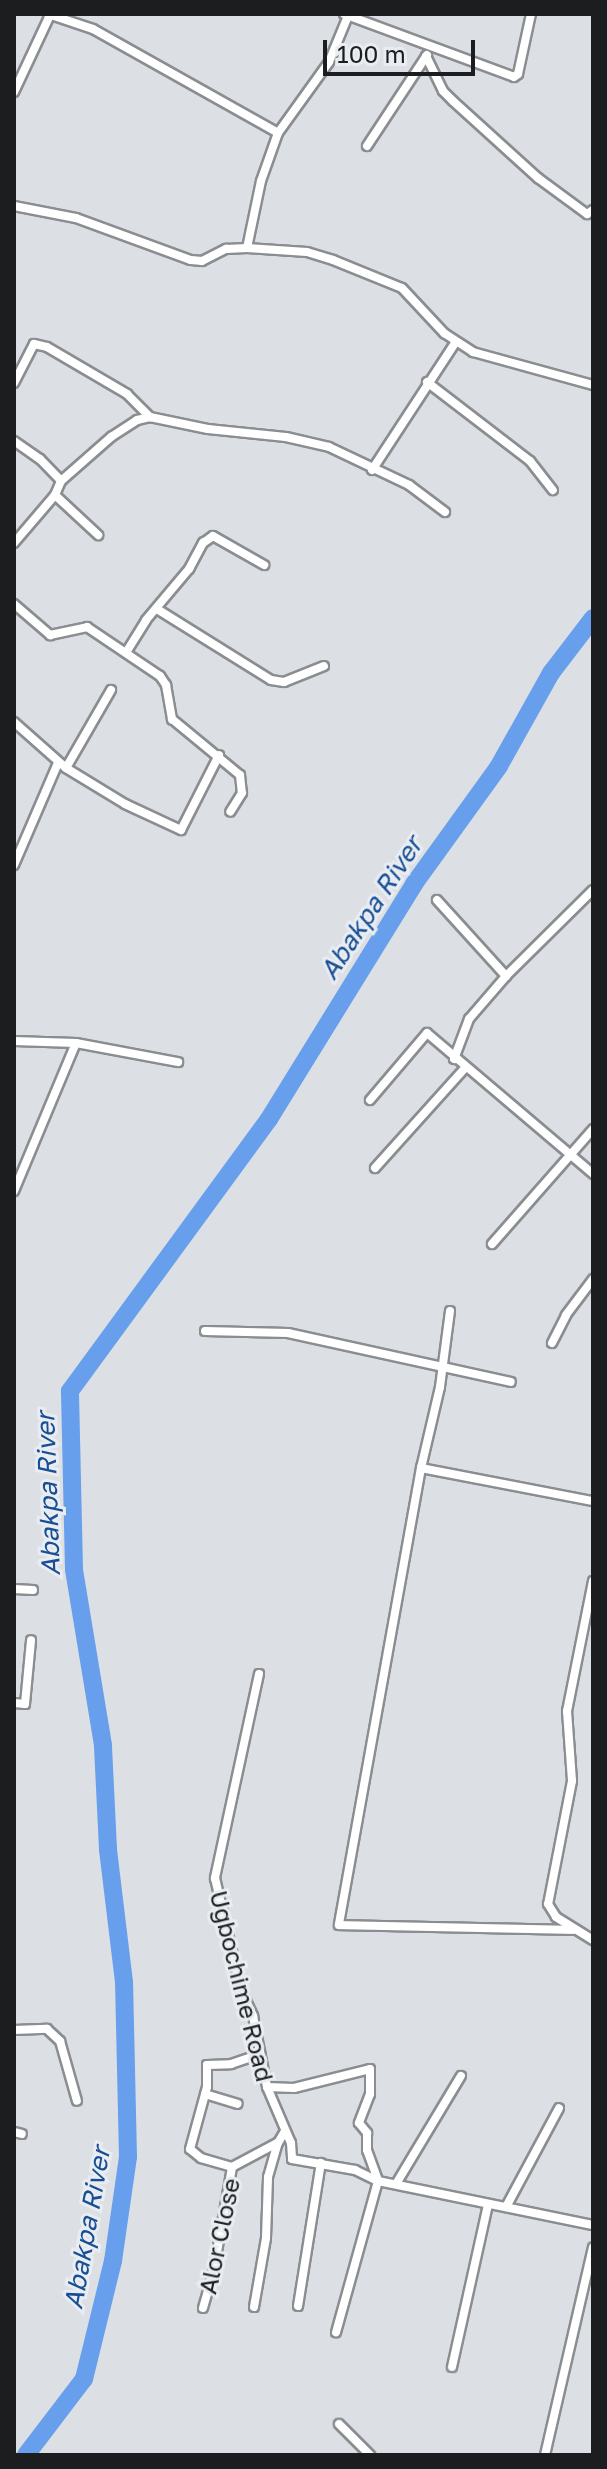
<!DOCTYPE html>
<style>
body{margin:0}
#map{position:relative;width:607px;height:2469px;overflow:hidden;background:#dce0e4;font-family:"Golos Text",sans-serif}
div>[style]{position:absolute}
.river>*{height:18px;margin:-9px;padding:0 9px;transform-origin:9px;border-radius:9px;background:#679fec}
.roads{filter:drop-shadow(2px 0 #8a8d91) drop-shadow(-2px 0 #8a8d91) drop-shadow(0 2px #8a8d91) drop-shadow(0 -2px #8a8d91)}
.minor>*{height:8px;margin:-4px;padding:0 4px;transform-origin:4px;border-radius:4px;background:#fff}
span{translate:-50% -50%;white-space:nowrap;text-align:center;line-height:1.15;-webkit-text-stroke:6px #e9edf2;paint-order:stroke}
.street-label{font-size:24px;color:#1b1d1e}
.water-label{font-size:26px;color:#184f94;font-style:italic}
.frame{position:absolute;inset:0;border:16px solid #1b1d1e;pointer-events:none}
.scale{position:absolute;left:323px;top:40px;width:152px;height:36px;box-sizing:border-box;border:4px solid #1b1d1e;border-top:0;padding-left:10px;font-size:24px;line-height:28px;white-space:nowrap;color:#1b1d1e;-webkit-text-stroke:6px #e9edf2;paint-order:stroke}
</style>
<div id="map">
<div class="river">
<div style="left:26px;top:2455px;width:96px;rotate:-52.7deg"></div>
<div style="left:84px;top:2379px;width:122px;rotate:-76.2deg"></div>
<div style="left:113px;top:2261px;width:105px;rotate:-81.8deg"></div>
<div style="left:128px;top:2157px;width:175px;rotate:-91.3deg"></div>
<div style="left:124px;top:1982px;width:134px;rotate:-96.9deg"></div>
<div style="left:108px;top:1849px;width:104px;rotate:-92.8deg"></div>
<div style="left:103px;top:1745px;width:178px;rotate:-99.4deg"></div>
<div style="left:74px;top:1569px;width:178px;rotate:-91.3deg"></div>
<div style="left:70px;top:1391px;width:337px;rotate:-53.8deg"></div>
<div style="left:269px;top:1119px;width:276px;rotate:-58.3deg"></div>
<div style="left:414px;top:884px;width:145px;rotate:-54.2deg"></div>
<div style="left:499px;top:766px;width:107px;rotate:-60.8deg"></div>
<div style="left:551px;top:673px;width:69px;rotate:-52.6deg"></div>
</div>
<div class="roads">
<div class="minor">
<div style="left:48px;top:14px;width:47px;rotate:18.4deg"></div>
<div style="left:93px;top:29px;width:212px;rotate:29.3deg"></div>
<div style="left:344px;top:14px;width:181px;rotate:20.3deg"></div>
<div style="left:514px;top:77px;width:5px;rotate:-37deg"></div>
<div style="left:518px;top:74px;width:61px;rotate:-77.8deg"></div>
<div style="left:426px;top:56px;width:39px;rotate:64deg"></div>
<div style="left:443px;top:91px;width:14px;rotate:45deg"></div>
<div style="left:453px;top:101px;width:115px;rotate:42.2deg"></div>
<div style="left:538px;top:178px;width:61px;rotate:36.3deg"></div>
<div style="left:587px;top:214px;width:7px;rotate:-34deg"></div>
<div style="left:14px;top:92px;width:85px;rotate:-64.9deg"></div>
<div style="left:367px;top:146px;width:109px;rotate:-56.6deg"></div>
<div style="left:14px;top:206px;width:63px;rotate:11deg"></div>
<div style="left:76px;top:218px;width:122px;rotate:20.1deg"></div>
<div style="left:191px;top:260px;width:11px;rotate:5deg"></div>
<div style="left:202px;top:261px;width:27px;rotate:-27deg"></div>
<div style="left:226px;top:249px;width:21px;rotate:-3deg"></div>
<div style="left:247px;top:248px;width:60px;rotate:3.8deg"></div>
<div style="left:307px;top:252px;width:27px;rotate:17deg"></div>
<div style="left:333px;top:260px;width:74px;rotate:22.1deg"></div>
<div style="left:402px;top:288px;width:62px;rotate:47deg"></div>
<div style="left:444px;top:333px;width:35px;rotate:33deg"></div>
<div style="left:473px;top:352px;width:124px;rotate:15.4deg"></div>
<div style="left:247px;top:248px;width:68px;rotate:-78.2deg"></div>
<div style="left:261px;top:181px;width:51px;rotate:-70.5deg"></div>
<div style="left:278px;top:133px;width:87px;rotate:-54.3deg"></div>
<div style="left:329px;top:62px;width:50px;rotate:-67.6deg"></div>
<div style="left:427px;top:382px;width:130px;rotate:37.5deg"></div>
<div style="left:530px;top:461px;width:37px;rotate:52deg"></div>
<div style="left:14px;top:383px;width:44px;rotate:-62.9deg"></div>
<div style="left:34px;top:344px;width:13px;rotate:13deg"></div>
<div style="left:47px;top:347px;width:93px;rotate:30.4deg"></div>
<div style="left:127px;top:394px;width:33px;rotate:45deg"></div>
<div style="left:14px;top:441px;width:32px;rotate:35deg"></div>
<div style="left:40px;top:459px;width:30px;rotate:46deg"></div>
<div style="left:372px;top:470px;width:152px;rotate:-56.8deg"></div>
<div style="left:61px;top:481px;width:67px;rotate:-41.3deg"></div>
<div style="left:111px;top:437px;width:31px;rotate:-33deg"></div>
<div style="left:137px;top:420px;width:13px;rotate:-13deg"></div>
<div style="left:150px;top:417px;width:59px;rotate:11.7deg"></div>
<div style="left:208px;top:429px;width:78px;rotate:5.9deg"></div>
<div style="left:286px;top:437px;width:44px;rotate:13.1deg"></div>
<div style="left:329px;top:447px;width:89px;rotate:25.4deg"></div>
<div style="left:409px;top:485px;width:45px;rotate:36.9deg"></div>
<div style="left:55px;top:495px;width:59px;rotate:42.9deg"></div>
<div style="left:14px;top:543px;width:63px;rotate:-49.5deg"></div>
<div style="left:55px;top:495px;width:15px;rotate:-67deg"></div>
<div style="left:14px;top:604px;width:48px;rotate:40.7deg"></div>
<div style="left:50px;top:635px;width:38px;rotate:-12deg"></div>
<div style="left:87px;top:627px;width:88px;rotate:33.9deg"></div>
<div style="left:160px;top:676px;width:11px;rotate:56deg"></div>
<div style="left:166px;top:685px;width:35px;rotate:80deg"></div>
<div style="left:172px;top:719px;width:88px;rotate:39.5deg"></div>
<div style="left:240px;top:775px;width:18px;rotate:84deg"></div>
<div style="left:242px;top:793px;width:22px;rotate:122deg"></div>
<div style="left:157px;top:609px;width:134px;rotate:31.9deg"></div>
<div style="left:271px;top:680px;width:13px;rotate:9deg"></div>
<div style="left:284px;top:682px;width:43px;rotate:-21.8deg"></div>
<div style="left:127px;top:651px;width:36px;rotate:-58deg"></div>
<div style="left:146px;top:620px;width:67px;rotate:-49.9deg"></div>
<div style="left:189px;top:569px;width:30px;rotate:-62deg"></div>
<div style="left:203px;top:543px;width:12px;rotate:-35deg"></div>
<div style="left:213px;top:536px;width:59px;rotate:29.6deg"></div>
<div style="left:14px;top:722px;width:69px;rotate:41.5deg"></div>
<div style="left:66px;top:768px;width:69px;rotate:31.4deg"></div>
<div style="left:125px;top:804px;width:62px;rotate:24.9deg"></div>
<div style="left:181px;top:830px;width:84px;rotate:-63.1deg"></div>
<div style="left:66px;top:768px;width:90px;rotate:-60deg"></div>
<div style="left:14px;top:865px;width:111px;rotate:-66.7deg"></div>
<div style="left:437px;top:900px;width:103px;rotate:47.8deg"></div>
<div style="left:14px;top:1041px;width:62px;rotate:1.8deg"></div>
<div style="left:76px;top:1043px;width:104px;rotate:10.6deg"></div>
<div style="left:454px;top:1059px;width:43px;rotate:-69.4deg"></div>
<div style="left:469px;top:1019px;width:57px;rotate:-49.3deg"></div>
<div style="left:506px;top:976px;width:122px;rotate:-44.7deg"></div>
<div style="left:370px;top:1100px;width:88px;rotate:-49.6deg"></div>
<div style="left:427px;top:1033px;width:218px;rotate:40.3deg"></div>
<div style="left:375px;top:1168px;width:135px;rotate:-48deg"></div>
<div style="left:14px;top:1191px;width:160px;rotate:-67.3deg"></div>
<div style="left:492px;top:1244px;width:153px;rotate:-48.7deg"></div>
<div style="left:450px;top:1311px;width:77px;rotate:97.5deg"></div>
<div style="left:440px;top:1387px;width:83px;rotate:103.2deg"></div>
<div style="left:421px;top:1468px;width:175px;rotate:10.9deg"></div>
<div style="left:205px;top:1331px;width:83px;rotate:1.4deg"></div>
<div style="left:288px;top:1333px;width:228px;rotate:12.4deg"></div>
<div style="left:552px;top:1343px;width:31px;rotate:-63deg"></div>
<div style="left:566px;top:1315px;width:45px;rotate:-53.1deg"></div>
<div style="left:421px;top:1468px;width:464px;rotate:100.2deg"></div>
<div style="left:339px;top:1925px;width:234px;rotate:1.2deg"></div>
<div style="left:593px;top:1581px;width:133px;rotate:101.3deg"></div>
<div style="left:567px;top:1711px;width:70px;rotate:85.9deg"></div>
<div style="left:572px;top:1781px;width:125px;rotate:101deg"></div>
<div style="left:548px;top:1904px;width:15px;rotate:58deg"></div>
<div style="left:556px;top:1917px;width:44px;rotate:31.9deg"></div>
<div style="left:14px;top:1589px;width:19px;rotate:3deg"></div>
<div style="left:259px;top:1674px;width:209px;rotate:102.2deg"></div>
<div style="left:215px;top:1878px;width:115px;rotate:76.9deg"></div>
<div style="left:241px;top:1990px;width:29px;rotate:65deg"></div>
<div style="left:253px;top:2016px;width:72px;rotate:78.8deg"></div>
<div style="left:267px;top:2087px;width:61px;rotate:66.8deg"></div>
<div style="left:291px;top:2143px;width:16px;rotate:86deg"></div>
<div style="left:292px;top:2159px;width:64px;rotate:9.9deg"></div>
<div style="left:355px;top:2170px;width:25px;rotate:26deg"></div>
<div style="left:378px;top:2181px;width:219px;rotate:11.6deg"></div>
<div style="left:14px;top:1703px;width:11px;rotate:5deg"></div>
<div style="left:25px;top:1704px;width:64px;rotate:-84.6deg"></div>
<div style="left:14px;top:2030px;width:33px;rotate:-2deg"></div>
<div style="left:47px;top:2029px;width:18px;rotate:43deg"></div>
<div style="left:60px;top:2041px;width:62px;rotate:74.2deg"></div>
<div style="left:267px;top:2087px;width:27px;rotate:2deg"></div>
<div style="left:294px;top:2088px;width:78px;rotate:-14deg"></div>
<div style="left:370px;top:2069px;width:25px;rotate:90deg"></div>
<div style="left:370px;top:2094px;width:31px;rotate:111deg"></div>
<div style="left:359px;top:2123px;width:13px;rotate:51deg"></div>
<div style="left:367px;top:2133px;width:17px;rotate:90deg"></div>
<div style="left:367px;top:2150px;width:33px;rotate:70deg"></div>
<div style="left:378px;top:2181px;width:157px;rotate:105.5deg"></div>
<div style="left:205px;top:2094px;width:34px;rotate:17deg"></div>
<div style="left:14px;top:2132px;width:8px;rotate:14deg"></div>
<div style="left:232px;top:2167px;width:32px;rotate:-164deg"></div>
<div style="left:201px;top:2158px;width:14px;rotate:-141deg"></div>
<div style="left:190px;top:2149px;width:64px;rotate:-74.7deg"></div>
<div style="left:207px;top:2087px;width:22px;rotate:-90deg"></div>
<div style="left:207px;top:2065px;width:24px;rotate:-2deg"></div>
<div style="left:231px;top:2064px;width:31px;rotate:-19deg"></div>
<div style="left:232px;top:2167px;width:51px;rotate:-28.1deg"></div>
<div style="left:396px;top:2184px;width:126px;rotate:-59deg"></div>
<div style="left:506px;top:2207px;width:112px;rotate:-61.8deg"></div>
<div style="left:298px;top:2306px;width:145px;rotate:-80.9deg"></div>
<div style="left:254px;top:2307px;width:70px;rotate:-80.1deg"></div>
<div style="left:266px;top:2238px;width:61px;rotate:-88.1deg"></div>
<div style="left:268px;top:2177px;width:35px;rotate:-74deg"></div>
<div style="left:278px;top:2143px;width:14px;rotate:-60deg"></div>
<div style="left:203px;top:2308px;width:35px;rotate:-74deg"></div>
<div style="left:213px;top:2274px;width:109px;rotate:-79.9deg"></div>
<div style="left:452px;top:2367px;width:167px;rotate:-77.5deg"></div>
<div style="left:339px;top:2424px;width:44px;rotate:45deg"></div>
<div style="left:545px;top:2455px;width:213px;rotate:-77deg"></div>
</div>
</div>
<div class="street-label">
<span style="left:242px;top:1986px;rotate:76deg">Ugbochime Road</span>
<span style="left:219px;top:2236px;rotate:-78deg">Alor Close</span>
</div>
<div class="water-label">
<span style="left:371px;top:908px;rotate:-57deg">Abakpa River</span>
<span style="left:48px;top:1494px;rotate:-92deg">Abakpa River</span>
<span style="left:87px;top:2228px;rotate:-80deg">Abakpa River</span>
</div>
<div class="frame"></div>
<div class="scale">100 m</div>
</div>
